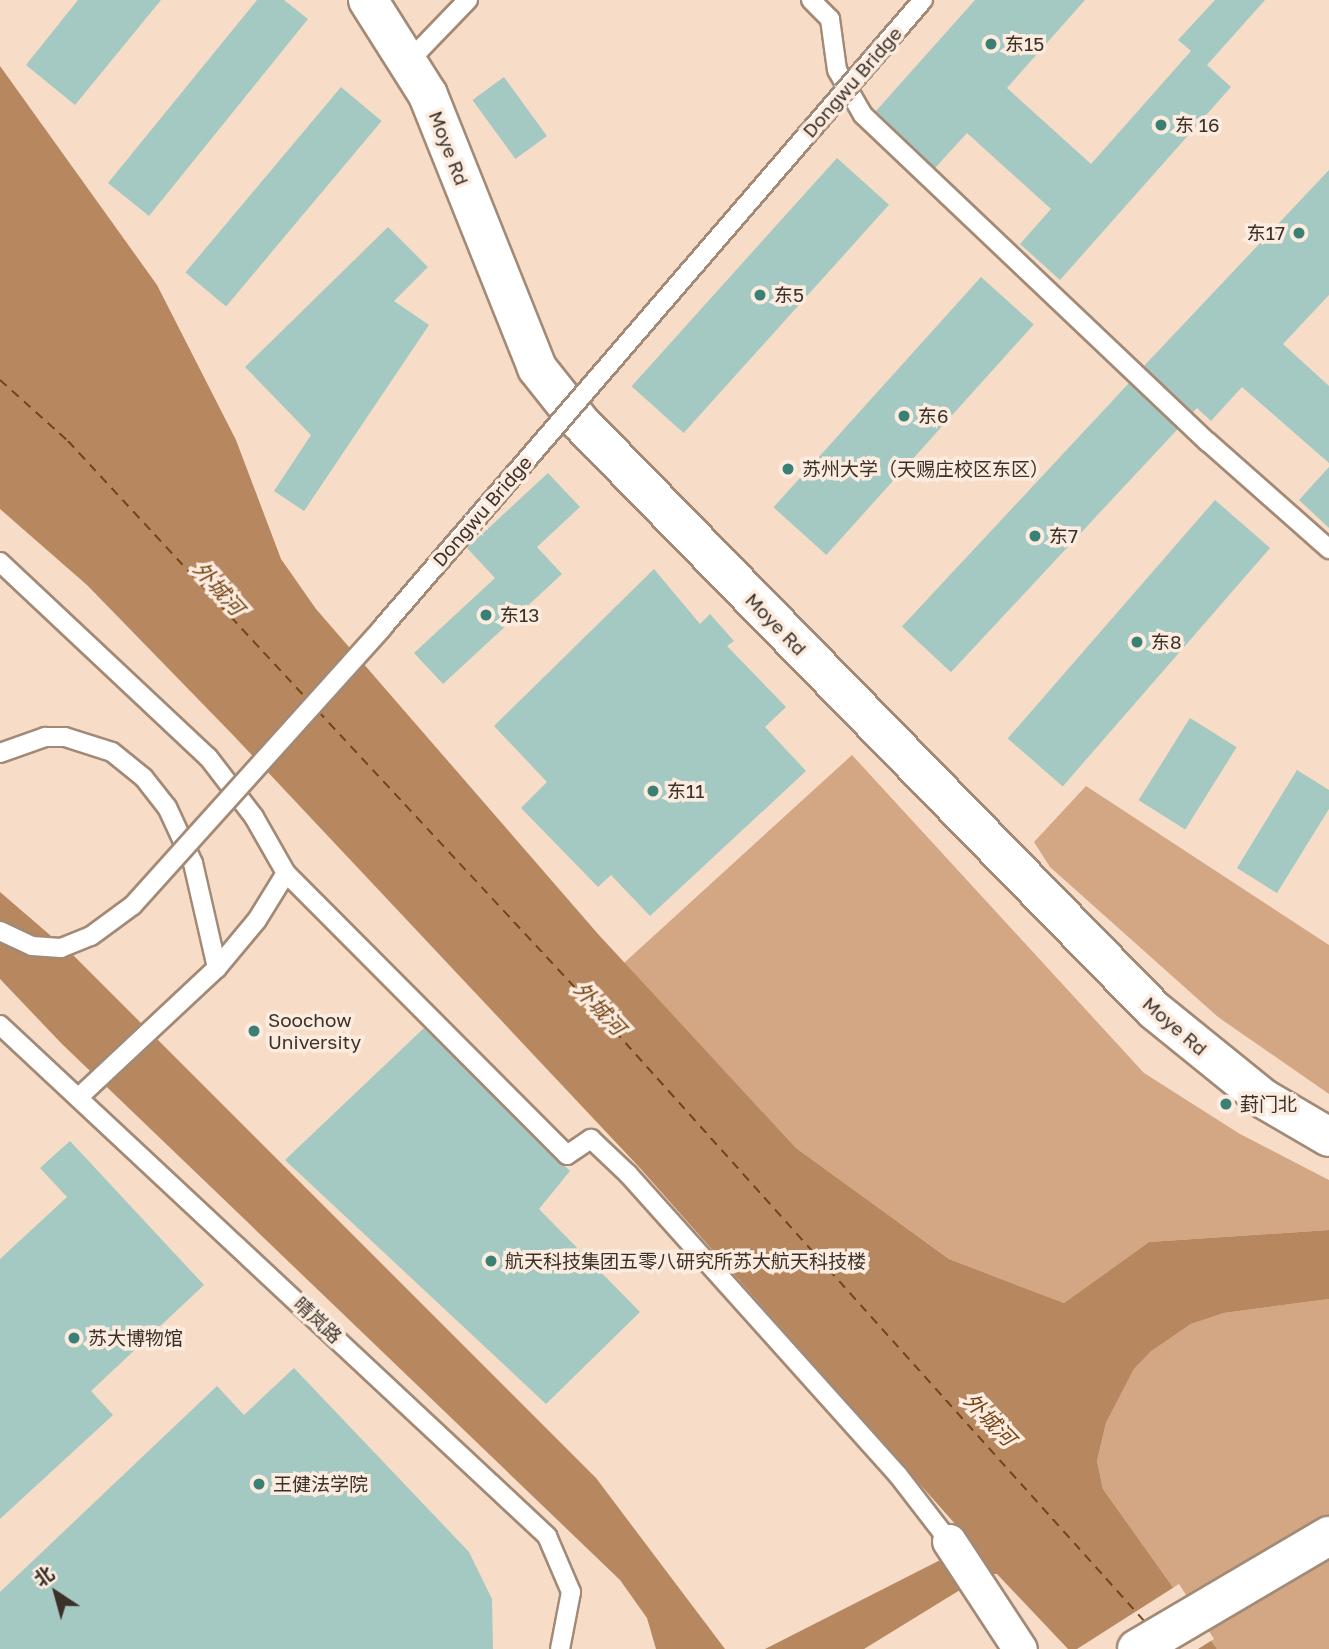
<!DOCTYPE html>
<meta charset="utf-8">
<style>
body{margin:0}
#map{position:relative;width:1329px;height:1649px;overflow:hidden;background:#f7dcc8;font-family:"Golos Text","Noto Sans SC",sans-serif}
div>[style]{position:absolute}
.green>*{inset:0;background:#d3a784}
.water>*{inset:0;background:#b7875f}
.pier>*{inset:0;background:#f7dcc8}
.ferry>*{height:2px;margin-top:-1px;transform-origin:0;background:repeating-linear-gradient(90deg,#734416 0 9px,transparent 0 16px)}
.building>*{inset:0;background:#a4c9c2;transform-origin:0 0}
.roads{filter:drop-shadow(2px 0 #a28a76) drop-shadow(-2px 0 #a28a76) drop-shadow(0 2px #a28a76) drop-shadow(0 -2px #a28a76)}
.lane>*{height:18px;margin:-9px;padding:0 9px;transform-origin:9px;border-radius:9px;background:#fff}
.street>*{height:33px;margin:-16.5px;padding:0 16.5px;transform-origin:16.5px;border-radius:16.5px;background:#fff}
.secondary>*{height:38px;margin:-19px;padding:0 19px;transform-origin:19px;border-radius:19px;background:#fff}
.bridges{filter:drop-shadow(2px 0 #a28a76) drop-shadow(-2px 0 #a28a76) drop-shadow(0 2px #a28a76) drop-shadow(0 -2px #a28a76)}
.lane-bridge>*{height:18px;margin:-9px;padding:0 9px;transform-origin:9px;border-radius:9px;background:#fff}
.dots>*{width:19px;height:19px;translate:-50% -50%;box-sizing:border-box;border:4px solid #fcecdf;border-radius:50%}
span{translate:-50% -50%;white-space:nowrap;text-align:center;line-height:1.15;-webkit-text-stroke:7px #fcecdf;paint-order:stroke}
.poi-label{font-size:19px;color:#3b3129}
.left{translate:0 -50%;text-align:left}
.right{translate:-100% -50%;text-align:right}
.street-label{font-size:19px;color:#3b3129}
.water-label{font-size:21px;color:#734416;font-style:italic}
.north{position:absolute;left:21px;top:1558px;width:70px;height:70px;-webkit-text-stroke:5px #fcecdf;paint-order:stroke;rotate:324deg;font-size:19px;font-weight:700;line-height:28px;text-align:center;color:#3b3129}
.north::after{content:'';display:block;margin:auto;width:24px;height:32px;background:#3b3129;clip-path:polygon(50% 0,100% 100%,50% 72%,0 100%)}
</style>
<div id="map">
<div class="green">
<div style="clip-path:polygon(852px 755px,1144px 1073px,1240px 1134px,1329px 1180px,1329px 1230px,1149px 1242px,1064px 1303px,949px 1259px,796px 1148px,624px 963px)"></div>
<div style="clip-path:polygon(1086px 786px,1329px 945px,1329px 1094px,1218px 1017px,1050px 867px,1034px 842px)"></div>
<div style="clip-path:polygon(1329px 1299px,1329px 1649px,1217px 1649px,1103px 1489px,1097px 1461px,1106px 1423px,1134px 1369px,1150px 1351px,1191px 1324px,1224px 1313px)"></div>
</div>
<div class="water">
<div style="clip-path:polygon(0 66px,157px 285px,236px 440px,281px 559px,316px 609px,598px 934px,796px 1148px,949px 1259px,1064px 1303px,1149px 1242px,1329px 1230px,1329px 1299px,1224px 1313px,1191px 1324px,1151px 1351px,1134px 1369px,1106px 1423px,1097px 1461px,1103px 1489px,1217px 1649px,1068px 1649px,997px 1574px,986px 1574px,864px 1649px,765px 1649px,960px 1550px,964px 1534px,639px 1167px,232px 734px,87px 585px,0 509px)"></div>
<div style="clip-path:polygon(0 892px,72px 954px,596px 1478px,725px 1649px,656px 1649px,647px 1618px,620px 1580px,62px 1044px,0 979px)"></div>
</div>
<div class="pier">
<div style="clip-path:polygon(1179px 1584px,1214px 1639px,1198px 1649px,1077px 1649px)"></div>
</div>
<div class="ferry">
<div style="left:0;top:380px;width:91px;rotate:41.9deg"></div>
<div style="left:68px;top:441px;width:352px;rotate:47.2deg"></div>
<div style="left:318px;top:711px;width:420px;rotate:47.1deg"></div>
<div style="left:604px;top:1019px;width:810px;rotate:48.1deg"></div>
</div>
<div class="building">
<div style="clip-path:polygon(78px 0,161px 0,75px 105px,26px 65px)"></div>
<div style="clip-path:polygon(257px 0,284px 0,308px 19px,149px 216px,108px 183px)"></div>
<div style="clip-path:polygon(975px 0,1085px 0,1007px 88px,1091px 164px,1191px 51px,1178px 40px,1215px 0,1265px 0,1207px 65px,1231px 87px,1060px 280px,1020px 244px,1051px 209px,967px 133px,935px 168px,876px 111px)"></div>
<div style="left:504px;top:77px;width:73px;height:39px;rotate:54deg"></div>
<div style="left:341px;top:87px;width:53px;height:242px;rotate:40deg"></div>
<div style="left:837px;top:158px;width:70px;height:307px;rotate:42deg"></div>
<div style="clip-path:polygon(1329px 170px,1329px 295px,1283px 344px,1329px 386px,1329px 463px,1242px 387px,1211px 421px,1197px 408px,1193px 412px,1144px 366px)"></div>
<div style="clip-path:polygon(388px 227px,428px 267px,394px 301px,429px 325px,304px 511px,274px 491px,311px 435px,245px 367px)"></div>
<div style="left:981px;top:277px;width:71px;height:310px;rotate:42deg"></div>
<div style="left:1129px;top:383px;width:67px;height:333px;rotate:43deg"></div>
<div style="clip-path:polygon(1329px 467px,1329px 528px,1299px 500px)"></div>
<div style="clip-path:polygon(548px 473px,580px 507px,537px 547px,562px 574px,443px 684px,414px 653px,495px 578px,467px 548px)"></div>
<div style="left:1215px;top:500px;width:73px;height:316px;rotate:41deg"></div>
<div style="clip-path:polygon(654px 569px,700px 624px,710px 614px,734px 641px,727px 646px,786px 707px,765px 727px,806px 771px,650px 916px,611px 875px,598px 887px,521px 808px,547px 782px,494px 726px)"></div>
<div style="left:1190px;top:718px;width:55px;height:97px;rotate:32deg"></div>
<div style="clip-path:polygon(1297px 770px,1329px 790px,1329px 809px,1277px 893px,1237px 868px)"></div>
<div style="clip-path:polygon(424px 1028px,570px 1171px,539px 1209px,640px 1312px,546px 1404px,285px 1160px)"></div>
<div style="clip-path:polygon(70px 1141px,204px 1285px,91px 1391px,113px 1415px,0 1519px,0 1259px,67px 1197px,40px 1168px)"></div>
<div style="clip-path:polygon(294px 1368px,469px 1552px,492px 1599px,493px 1649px,0 1649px,0 1592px,217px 1386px,244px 1415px)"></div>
</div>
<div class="roads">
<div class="lane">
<div style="left:811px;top:0;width:27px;rotate:45deg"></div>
<div style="left:830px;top:19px;width:51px;rotate:82.2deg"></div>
<div style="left:837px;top:70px;width:52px;rotate:60deg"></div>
<div style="left:863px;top:115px;width:475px;rotate:43.5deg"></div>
<div style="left:1208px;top:442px;width:162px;rotate:41.5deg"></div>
<div style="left:409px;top:61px;width:85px;rotate:-46deg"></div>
<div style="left:0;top:562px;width:285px;rotate:43.2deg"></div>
<div style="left:208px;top:757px;width:76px;rotate:52.5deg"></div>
<div style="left:254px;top:817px;width:64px;rotate:60.3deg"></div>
<div style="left:286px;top:873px;width:398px;rotate:45.1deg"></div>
<div style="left:567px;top:1155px;width:29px;rotate:-34deg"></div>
<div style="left:591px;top:1139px;width:51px;rotate:43.4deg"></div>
<div style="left:628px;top:1174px;width:404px;rotate:48.1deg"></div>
<div style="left:898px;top:1475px;width:83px;rotate:52.3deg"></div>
<div style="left:0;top:753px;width:48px;rotate:-19.6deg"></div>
<div style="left:45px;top:737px;width:20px"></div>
<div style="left:65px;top:737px;width:49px;rotate:17.7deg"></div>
<div style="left:112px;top:752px;width:41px;rotate:39.1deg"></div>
<div style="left:144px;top:778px;width:37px;rotate:52deg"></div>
<div style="left:167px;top:807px;width:62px;rotate:65.1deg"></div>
<div style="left:193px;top:863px;width:108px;rotate:77.1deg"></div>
<div style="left:0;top:1025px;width:749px;rotate:43.05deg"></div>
<div style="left:547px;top:1536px;width:61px;rotate:66.8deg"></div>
<div style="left:571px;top:1592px;width:58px;rotate:100.9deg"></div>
<div style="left:79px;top:1097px;width:189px;rotate:-43.1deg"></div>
<div style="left:217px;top:968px;width:62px;rotate:-50.2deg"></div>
<div style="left:257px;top:920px;width:55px;rotate:-58.3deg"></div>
</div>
<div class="street">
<div style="left:949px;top:1541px;width:129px;rotate:56.7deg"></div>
</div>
<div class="secondary">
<div style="left:368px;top:0;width:112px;rotate:57.7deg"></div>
<div style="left:428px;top:95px;width:294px;rotate:68.2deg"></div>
<div style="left:537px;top:368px;width:69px;rotate:51.5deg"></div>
<div style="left:580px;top:422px;width:822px;rotate:45.69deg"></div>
<div style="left:1154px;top:1010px;width:141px;rotate:39deg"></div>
<div style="left:1264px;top:1099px;width:75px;rotate:30.3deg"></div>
<div style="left:1137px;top:1649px;width:223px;rotate:-30.5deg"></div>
</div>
</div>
<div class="bridges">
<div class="lane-bridge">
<div style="left:0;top:931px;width:35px;rotate:25deg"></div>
<div style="left:32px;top:946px;width:29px;rotate:4deg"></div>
<div style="left:61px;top:948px;width:32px;rotate:-22deg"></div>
<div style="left:91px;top:936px;width:52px;rotate:-36.4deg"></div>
<div style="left:133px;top:905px;width:372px;rotate:-48deg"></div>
<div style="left:382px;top:628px;width:829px;rotate:-49.26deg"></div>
</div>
</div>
<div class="dots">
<div style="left:991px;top:44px;background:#3b8075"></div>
<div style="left:1161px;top:125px;background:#3b8075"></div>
<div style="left:1299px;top:233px;background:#3b8075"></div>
<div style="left:760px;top:295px;background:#3b8075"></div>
<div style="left:904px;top:416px;background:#3b8075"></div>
<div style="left:788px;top:469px;background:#3b8075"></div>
<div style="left:1035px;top:536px;background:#3b8075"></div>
<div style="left:486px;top:615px;background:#3b8075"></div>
<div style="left:1137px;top:642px;background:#3b8075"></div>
<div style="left:653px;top:791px;background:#3b8075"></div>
<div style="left:254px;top:1031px;background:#3b8075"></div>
<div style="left:1226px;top:1104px;background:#3b8075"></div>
<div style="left:491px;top:1261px;background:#3b8075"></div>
<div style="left:74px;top:1338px;background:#3b8075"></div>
<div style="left:259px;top:1484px;background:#3b8075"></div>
</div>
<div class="poi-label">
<span class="left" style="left:1005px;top:44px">东15</span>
<span class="left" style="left:1175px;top:125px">东 16</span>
<span class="right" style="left:1285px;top:233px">东17</span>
<span class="left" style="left:774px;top:295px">东5</span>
<span class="left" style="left:918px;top:416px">东6</span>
<span class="left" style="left:802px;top:469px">苏州大学（天赐庄校区东区）</span>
<span class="left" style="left:1049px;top:536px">东7</span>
<span class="left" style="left:500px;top:615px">东13</span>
<span class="left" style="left:1151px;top:642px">东8</span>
<span class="left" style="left:667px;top:791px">东11</span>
<span class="left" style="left:268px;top:1031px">Soochow<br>University</span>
<span class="left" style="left:1240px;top:1104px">葑门北</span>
<span class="left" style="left:505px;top:1261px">航天科技集团五零八研究所苏大航天科技楼</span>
<span class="left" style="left:88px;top:1338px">苏大博物馆</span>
<span class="left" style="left:273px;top:1484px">王健法学院</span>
</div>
<div class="street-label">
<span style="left:852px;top:82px;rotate:-49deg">Dongwu Bridge</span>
<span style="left:449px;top:148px;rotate:69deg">Moye Rd</span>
<span style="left:482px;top:511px;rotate:-49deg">Dongwu Bridge</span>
<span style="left:776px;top:624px;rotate:46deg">Moye Rd</span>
<span style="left:1175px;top:1026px;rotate:41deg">Moye Rd</span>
<span style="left:318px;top:1320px;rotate:43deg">晴岚路</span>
</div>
<div class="water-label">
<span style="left:219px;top:588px;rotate:48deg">外城河</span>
<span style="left:600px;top:1008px;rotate:47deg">外城河</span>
<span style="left:990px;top:1419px;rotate:46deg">外城河</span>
</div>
<div class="north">北</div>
</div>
